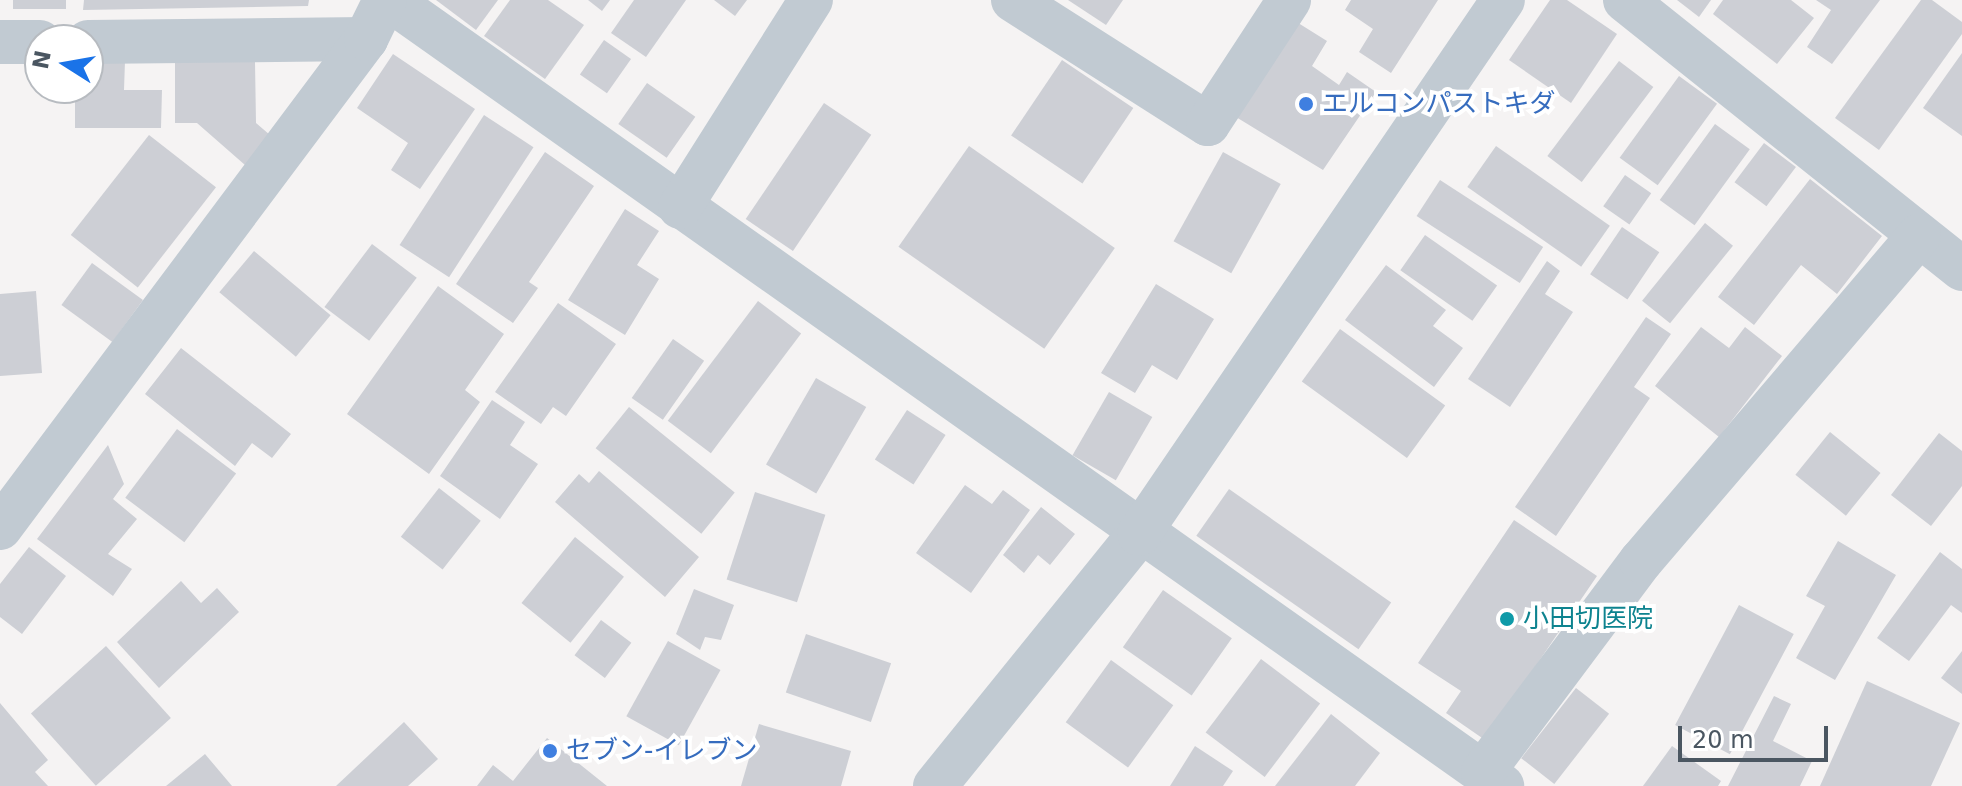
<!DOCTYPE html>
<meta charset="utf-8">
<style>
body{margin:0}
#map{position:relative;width:1962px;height:786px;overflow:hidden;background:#f5f3f3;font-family:"DejaVu Sans","Noto Sans JP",sans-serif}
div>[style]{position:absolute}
.building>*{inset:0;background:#cdcfd5;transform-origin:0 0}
.minor>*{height:44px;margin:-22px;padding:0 22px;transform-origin:22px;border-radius:22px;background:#c1cad2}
.dots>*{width:22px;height:22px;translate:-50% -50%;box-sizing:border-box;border:4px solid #fff;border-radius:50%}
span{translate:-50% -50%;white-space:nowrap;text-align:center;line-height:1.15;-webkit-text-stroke:8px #fff;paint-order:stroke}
.shop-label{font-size:26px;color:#366cbe}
.left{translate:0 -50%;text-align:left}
.culture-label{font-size:26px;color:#0d838f}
.north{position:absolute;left:24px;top:24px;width:80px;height:80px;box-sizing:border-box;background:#fff;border:2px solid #b7bbc0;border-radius:50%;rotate:281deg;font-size:22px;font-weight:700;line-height:32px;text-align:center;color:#4a5661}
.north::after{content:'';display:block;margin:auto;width:28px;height:36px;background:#1a73e8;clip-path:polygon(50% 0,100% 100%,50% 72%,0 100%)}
.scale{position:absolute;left:1678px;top:726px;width:150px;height:36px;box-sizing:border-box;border:4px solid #4a5661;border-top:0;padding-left:10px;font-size:24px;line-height:28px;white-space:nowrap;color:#4a5661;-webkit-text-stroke:6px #fff;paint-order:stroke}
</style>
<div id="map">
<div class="building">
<div style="left:13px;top:0;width:53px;height:9px"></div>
<div style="clip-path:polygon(84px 0,309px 0,308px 6px,83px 10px)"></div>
<div style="clip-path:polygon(436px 0,498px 0,476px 30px)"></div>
<div style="clip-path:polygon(510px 0,548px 0,584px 25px,545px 79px,484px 36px)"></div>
<div style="clip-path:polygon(588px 0,610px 0,602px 11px)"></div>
<div style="clip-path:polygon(634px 0,686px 0,646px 57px,611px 33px)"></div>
<div style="clip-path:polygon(714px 0,747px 0,735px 16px)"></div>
<div style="clip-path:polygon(1068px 0,1123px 0,1106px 25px)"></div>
<div style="clip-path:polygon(1351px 0,1438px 0,1391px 73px,1359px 52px,1373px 29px,1345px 10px)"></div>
<div style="clip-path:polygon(1550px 0,1567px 0,1617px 34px,1571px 103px,1509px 60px)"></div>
<div style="clip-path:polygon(1677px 0,1711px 0,1699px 17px)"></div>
<div style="clip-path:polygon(1723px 0,1791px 0,1814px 18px,1777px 64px,1713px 14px)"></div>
<div style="clip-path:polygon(1816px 0,1880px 0,1832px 64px,1807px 47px,1831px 10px)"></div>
<div style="clip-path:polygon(1921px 0,1932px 0,1962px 22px,1962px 34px,1879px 150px,1835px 118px)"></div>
<div style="clip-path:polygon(1295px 21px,1327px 41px,1312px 66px,1339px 85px,1347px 72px,1376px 92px,1323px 170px,1236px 117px)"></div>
<div style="left:604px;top:40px;width:33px;height:42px;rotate:35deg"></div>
<div style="clip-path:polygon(1962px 53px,1962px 136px,1923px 108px)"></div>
<div style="clip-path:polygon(393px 54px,475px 109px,420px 189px,391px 170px,408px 143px,357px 108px)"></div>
<div style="left:1062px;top:60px;width:86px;height:91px;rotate:34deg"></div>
<div style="clip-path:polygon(88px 61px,125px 61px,124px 90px,162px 90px,161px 128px,75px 128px,75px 88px,88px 88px)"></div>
<div style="left:1619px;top:61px;width:43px;height:119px;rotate:37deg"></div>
<div style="clip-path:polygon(175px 62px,255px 62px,256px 123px,270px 135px,245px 165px,197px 123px,175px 123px)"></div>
<div style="left:1679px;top:76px;width:47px;height:101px;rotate:36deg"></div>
<div style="left:647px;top:83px;width:59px;height:50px;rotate:35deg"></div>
<div style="left:824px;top:103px;width:57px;height:140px;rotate:34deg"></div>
<div style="left:484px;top:115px;width:59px;height:155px;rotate:33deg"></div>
<div style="left:1715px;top:124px;width:43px;height:94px;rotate:36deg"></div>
<div style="left:149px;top:135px;width:85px;height:127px;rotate:38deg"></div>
<div style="left:1764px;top:143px;width:40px;height:49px;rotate:37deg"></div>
<div style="left:969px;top:146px;width:178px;height:123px;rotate:35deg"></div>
<div style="left:1496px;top:146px;width:139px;height:50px;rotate:35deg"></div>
<div style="clip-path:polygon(545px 152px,594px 186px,529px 282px,538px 288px,513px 323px,456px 284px)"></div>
<div style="left:1223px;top:152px;width:66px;height:102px;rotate:29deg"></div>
<div style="left:1625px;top:175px;width:32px;height:38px;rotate:35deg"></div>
<div style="clip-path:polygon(1810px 179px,1882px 236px,1837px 294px,1801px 265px,1754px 325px,1718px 297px)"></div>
<div style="left:1440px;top:180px;width:123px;height:43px;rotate:33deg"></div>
<div style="clip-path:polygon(625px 209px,659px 231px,637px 265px,659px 279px,625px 335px,568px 300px)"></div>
<div style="left:1705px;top:223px;width:36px;height:100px;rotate:39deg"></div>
<div style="left:1622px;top:227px;width:45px;height:57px;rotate:34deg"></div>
<div style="left:1425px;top:235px;width:88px;height:43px;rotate:35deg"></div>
<div style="left:372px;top:244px;width:56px;height:79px;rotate:37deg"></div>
<div style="left:254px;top:251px;width:100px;height:54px;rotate:40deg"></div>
<div style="clip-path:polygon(1547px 261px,1560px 271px,1545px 294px,1573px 312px,1510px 407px,1468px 379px)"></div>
<div style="left:92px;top:263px;width:63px;height:52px;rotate:36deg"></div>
<div style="clip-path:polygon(1386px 265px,1446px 310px,1433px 326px,1463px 348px,1434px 387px,1345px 320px)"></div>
<div style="clip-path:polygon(1156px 284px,1214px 319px,1177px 380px,1152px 365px,1135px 393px,1101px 373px)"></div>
<div style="clip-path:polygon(438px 286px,504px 334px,465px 390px,480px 402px,429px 474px,347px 414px)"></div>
<div style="clip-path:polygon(36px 291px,42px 373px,0 376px,0 294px)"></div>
<div style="left:758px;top:301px;width:54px;height:150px;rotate:37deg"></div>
<div style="clip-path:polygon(558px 303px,616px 344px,566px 416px,553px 407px,541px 424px,495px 392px)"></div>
<div style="clip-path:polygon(1646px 317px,1671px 334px,1634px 387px,1650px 398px,1556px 536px,1515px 507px)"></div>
<div style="clip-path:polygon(1701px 327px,1729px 348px,1745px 327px,1782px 356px,1719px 437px,1655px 386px)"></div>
<div style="left:1340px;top:329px;width:130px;height:65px;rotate:36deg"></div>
<div style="left:673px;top:339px;width:38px;height:72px;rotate:35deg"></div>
<div style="clip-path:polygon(181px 348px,291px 434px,272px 458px,252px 443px,235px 466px,145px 394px)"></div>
<div style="left:816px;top:378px;width:58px;height:100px;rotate:30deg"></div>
<div style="left:1109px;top:392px;width:50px;height:73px;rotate:30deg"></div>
<div style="clip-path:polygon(492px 400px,525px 422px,510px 445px,538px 464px,500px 519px,440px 476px)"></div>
<div style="left:629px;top:407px;width:136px;height:53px;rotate:39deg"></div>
<div style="left:907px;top:410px;width:46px;height:59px;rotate:33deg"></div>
<div style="left:177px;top:429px;width:74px;height:86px;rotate:37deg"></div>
<div style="left:1830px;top:432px;width:65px;height:55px;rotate:39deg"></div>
<div style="clip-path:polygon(1939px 433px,1962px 451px,1962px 486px,1931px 526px,1891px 495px)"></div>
<div style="clip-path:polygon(108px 445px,124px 484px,113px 499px,137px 519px,108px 554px,132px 569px,113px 596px,37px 539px)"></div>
<div style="clip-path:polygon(599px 471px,699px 557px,665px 597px,555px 502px,579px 474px,589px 483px)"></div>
<div style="clip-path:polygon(965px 485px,992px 504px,1003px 490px,1030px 510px,971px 593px,916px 553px)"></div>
<div style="left:439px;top:488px;width:53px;height:62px;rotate:38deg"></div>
<div style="left:1229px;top:489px;width:198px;height:57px;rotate:35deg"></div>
<div style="left:755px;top:492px;width:74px;height:92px;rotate:18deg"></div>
<div style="clip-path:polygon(1041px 507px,1075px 534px,1050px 565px,1038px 555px,1024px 573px,1003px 555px)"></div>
<div style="clip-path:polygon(1514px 520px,1597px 576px,1485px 740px,1446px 713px,1461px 691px,1418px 663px)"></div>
<div style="left:575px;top:537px;width:63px;height:85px;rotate:39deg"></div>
<div style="clip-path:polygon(1838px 541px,1896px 575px,1835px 680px,1796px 658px,1825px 606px,1806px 596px)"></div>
<div style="clip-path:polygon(29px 547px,66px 576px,22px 634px,0 617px,0 584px)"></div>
<div style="clip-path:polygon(1940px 552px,1962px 569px,1962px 613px,1951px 605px,1909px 661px,1877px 638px)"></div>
<div style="clip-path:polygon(181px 581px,201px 603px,217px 588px,239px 612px,159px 688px,117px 642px)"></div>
<div style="clip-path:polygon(694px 589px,734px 605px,721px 640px,705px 637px,700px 650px,676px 634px)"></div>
<div style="left:1163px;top:590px;width:84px;height:70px;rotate:35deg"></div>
<div style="left:1739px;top:605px;width:62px;height:136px;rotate:28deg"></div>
<div style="left:601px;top:620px;width:38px;height:44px;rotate:37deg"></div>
<div style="left:806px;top:634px;width:90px;height:62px;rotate:19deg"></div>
<div style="left:668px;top:641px;width:60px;height:86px;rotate:29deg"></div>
<div style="left:106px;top:646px;width:97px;height:101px;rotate:48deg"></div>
<div style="clip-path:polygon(1962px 651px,1962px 694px,1941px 678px)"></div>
<div style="left:1261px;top:659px;width:74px;height:92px;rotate:37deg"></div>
<div style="left:1111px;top:660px;width:77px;height:77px;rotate:36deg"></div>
<div style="clip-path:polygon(1867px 681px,1960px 723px,1931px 786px,1820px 786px)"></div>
<div style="left:1576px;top:688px;width:42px;height:89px;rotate:38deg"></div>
<div style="clip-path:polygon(1774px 696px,1791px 704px,1773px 741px,1812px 761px,1800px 786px,1728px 786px)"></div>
<div style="clip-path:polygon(0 703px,48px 760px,35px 772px,48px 786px,0 786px)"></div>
<div style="clip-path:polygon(1331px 714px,1380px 753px,1355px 786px,1275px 786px)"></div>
<div style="clip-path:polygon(404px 722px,438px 759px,408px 786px,336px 786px)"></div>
<div style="clip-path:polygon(759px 724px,851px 751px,841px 786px,741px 786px)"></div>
<div style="clip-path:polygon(547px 738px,607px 786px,477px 786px,493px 765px,513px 781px)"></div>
<div style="clip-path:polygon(1195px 746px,1233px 771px,1223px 786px,1170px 786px)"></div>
<div style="clip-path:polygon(1672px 746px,1721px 781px,1718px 786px,1643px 786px)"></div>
<div style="clip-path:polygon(205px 754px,232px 786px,166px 786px)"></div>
</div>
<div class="minor">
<div style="left:390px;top:0;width:1362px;rotate:35.25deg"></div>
<div style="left:1013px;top:0;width:231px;rotate:32.5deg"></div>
<div style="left:1208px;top:124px;width:148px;rotate:-56.8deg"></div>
<div style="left:1625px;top:0;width:431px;rotate:38.6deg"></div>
<div style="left:0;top:42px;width:40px"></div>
<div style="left:88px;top:42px;width:278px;rotate:-0.6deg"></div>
<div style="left:680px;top:207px;width:245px;rotate:-57.7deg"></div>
<div style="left:0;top:528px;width:611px;rotate:-53.19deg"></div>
<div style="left:366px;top:39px;width:43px;rotate:-64deg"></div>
<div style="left:1483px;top:772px;width:264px;rotate:-53.2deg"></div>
<div style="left:1641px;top:561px;width:428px;rotate:-49.5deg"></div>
<div style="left:935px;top:786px;width:324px;rotate:-51deg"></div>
<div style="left:1139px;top:534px;width:646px;rotate:-55.72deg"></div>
</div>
<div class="dots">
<div style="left:1306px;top:104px;background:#3f7fe0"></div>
<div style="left:1507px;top:619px;background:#0f9aa8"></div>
<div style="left:550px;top:751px;background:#3f7fe0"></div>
</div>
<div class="shop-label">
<span class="left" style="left:1322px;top:104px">エルコンパストキダ</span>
<span class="left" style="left:566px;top:751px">セブン-イレブン</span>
</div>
<div class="culture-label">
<span class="left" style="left:1523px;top:619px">小田切医院</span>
</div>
<div class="north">N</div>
<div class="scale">20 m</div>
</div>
